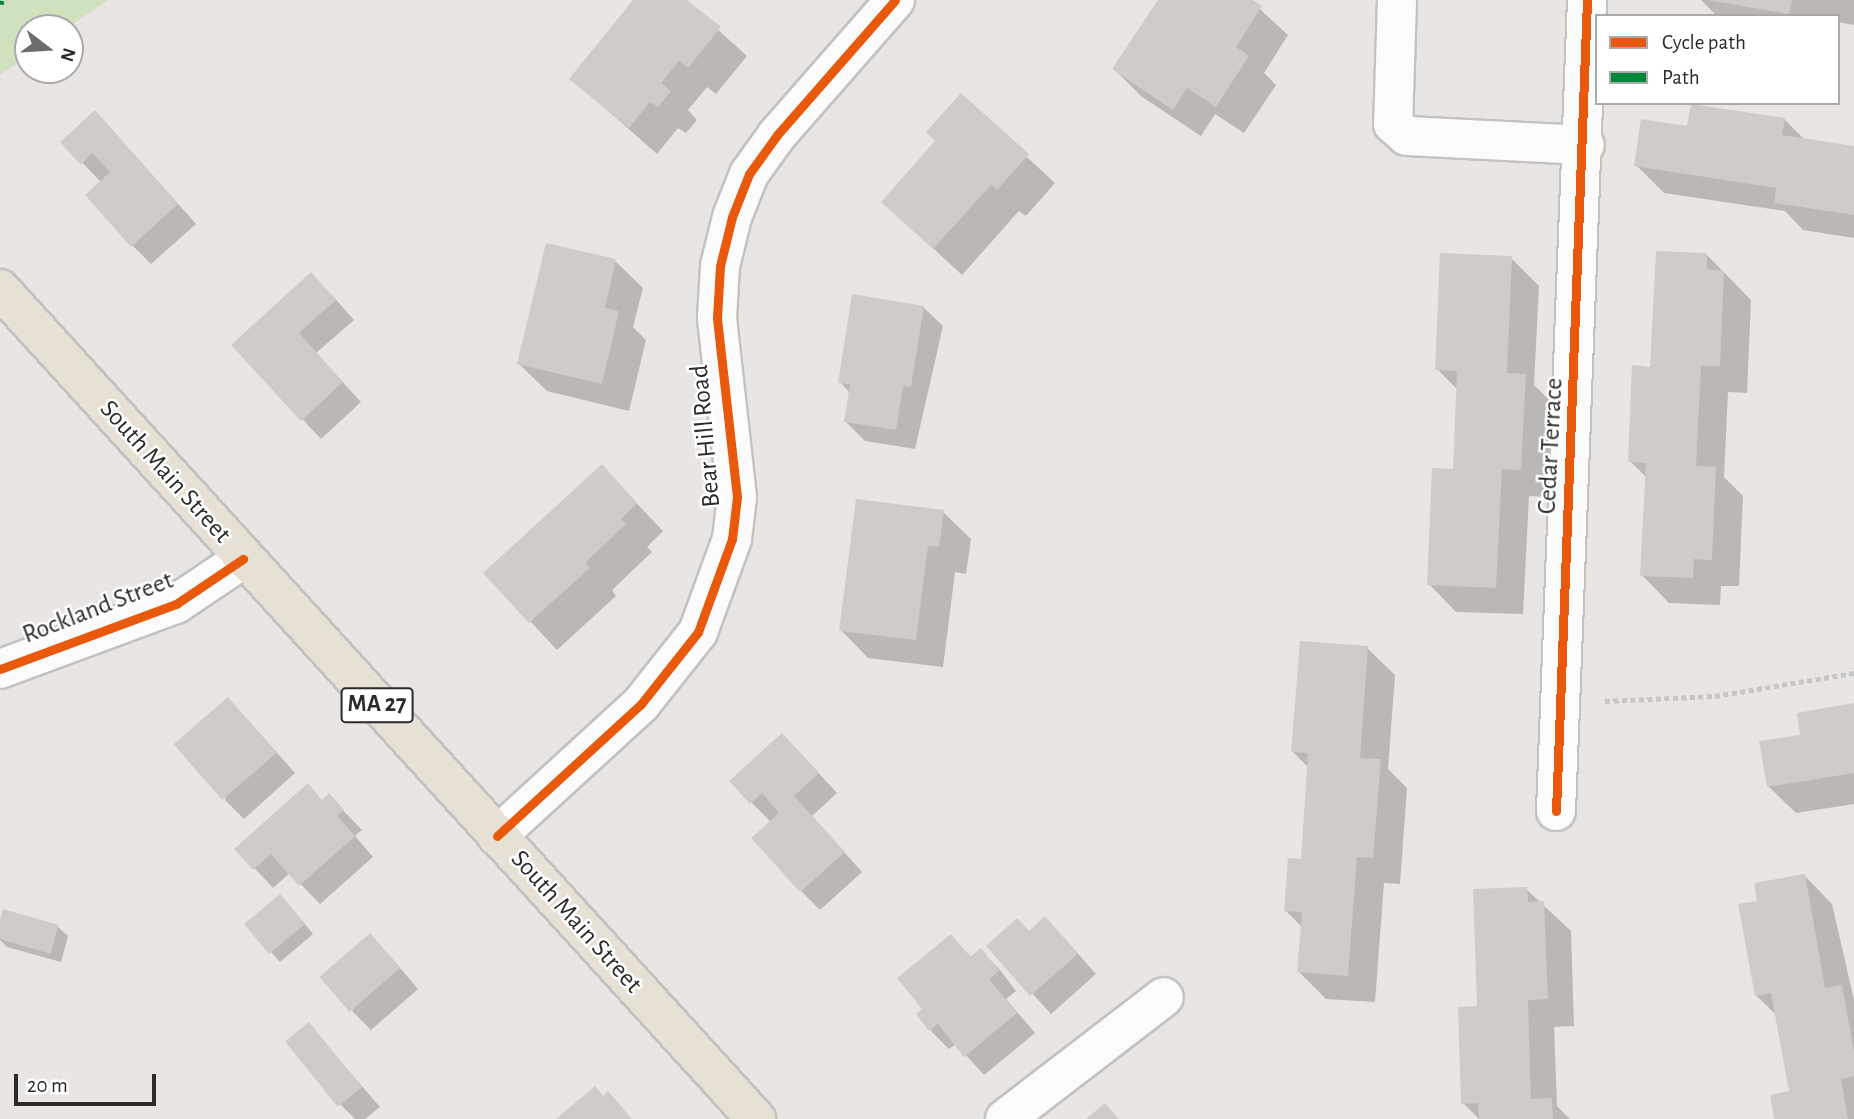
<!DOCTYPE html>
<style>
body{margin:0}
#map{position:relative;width:1854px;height:1119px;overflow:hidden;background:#e9e5e2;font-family:"Alegreya Sans",sans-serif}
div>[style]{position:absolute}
.green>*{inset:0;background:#d0e1bd}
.shadow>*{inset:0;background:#0003}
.building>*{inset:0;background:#cecbc9;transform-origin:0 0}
.path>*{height:4.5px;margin-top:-2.25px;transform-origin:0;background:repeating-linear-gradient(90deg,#c6c6c6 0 5px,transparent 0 8.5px)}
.roads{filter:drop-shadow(2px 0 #c3c2c2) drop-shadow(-2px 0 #c3c2c2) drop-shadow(0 2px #c3c2c2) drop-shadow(0 -2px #c3c2c2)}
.minor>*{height:38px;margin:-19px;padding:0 19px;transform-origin:19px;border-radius:19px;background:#fcfbfb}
.major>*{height:38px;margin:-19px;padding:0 19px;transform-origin:19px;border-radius:19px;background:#e6e0d5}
.quiet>*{height:7px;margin-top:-3.5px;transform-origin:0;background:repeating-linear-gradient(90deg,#00873e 0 14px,transparent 0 21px)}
.cycleway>*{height:9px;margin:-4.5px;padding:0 4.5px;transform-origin:4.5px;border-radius:4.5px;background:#e8590c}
span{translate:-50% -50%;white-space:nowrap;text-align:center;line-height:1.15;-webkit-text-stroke:5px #fff;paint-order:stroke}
.shield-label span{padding:2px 5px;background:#fff;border:2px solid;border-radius:5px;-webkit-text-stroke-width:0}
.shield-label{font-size:24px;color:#2b2b2b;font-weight:700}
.street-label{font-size:26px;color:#2b2b2b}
.legend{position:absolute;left:1595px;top:14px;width:245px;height:91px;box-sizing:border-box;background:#fff;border:2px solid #aaa;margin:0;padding:9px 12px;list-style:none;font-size:21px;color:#2b2b2b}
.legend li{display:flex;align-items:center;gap:14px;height:35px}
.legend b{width:35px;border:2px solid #aaa}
.north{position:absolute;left:14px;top:14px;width:70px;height:70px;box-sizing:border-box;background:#fff;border:2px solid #aaa;border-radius:50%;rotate:107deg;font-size:19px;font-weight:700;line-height:28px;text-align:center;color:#2b2b2b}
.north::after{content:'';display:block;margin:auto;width:24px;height:32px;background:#6e6c6b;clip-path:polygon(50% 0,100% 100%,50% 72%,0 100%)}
.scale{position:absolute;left:14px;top:1074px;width:142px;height:32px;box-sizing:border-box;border:4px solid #2b2b2b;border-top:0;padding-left:9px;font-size:21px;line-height:24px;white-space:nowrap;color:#2b2b2b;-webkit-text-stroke:5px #fff;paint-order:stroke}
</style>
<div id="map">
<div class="green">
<div style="clip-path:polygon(0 0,108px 0,67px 28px,28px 28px,28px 55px,0 75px)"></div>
</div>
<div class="shadow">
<div style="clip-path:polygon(636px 0,685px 0,747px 56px,716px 94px,707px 87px,688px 110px,697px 120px,686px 133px,678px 128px,657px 154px,572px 79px)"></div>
<div style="clip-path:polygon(1160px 0,1250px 0,1288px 35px,1264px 73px,1276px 85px,1244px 133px,1215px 114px,1201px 136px,1141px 96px,1114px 69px)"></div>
<div style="clip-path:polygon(1701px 0,1854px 0,1854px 25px,1838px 22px,1838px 16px,1717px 16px)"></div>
<div style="clip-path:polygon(961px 96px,1055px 183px,1026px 216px,1019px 211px,962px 275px,883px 202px,937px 141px)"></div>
<div style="clip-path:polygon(1784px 119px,1805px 140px,1854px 147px,1854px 238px,1803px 230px,1785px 211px,1664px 193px,1636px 165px,1688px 128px)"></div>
<div style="clip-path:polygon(114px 132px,196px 224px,151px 264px,132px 245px,101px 182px,62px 142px)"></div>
<div style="clip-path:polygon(1707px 255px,1751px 300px,1747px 393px,1728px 392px,1724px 477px,1743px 496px,1739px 586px,1721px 586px,1720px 605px,1669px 603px,1642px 575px,1647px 478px,1630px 461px,1652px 369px)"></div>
<div style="clip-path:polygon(1511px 258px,1539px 286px,1534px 385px,1552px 403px,1548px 497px,1529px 496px,1523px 614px,1456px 612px,1429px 584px,1454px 471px,1458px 390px,1437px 369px)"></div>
<div style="clip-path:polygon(615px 261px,643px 288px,633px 327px,646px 340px,629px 411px,547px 391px,519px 364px)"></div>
<div style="clip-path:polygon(330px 293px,354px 320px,316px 353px,361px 402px,321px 439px,233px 345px)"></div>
<div style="clip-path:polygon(923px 307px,943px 326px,915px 449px,865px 441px,846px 422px,850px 393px,840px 382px)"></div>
<div style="clip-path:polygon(602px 467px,663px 531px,647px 547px,652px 552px,612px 590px,616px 596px,557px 650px,486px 574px)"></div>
<div style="clip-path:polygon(943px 512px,971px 539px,966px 574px,955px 572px,943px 667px,868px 658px,841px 630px)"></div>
<div style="clip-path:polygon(1367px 648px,1395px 675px,1388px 769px,1407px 788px,1400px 884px,1384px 883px,1375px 1002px,1326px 999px,1299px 972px,1302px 927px,1286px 911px,1302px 861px,1309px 768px,1293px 752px)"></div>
<div style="clip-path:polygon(1854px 705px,1854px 804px,1796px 813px,1768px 786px,1802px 736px)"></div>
<div style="clip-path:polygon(247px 719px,295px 773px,244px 819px,225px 800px)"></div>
<div style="clip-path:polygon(801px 754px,837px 793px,812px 816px,862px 872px,820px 910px,801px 891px,771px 822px,751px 802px)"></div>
<div style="clip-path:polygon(329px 796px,362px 830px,355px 836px,373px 857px,320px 904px,290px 873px,273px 888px,237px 849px)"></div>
<div style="clip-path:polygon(1805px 876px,1832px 904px,1854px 1000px,1854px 1119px,1776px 1119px,1791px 1093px,1777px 1016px,1756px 995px,1759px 902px)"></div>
<div style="clip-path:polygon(1526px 889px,1571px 931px,1574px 1026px,1554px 1027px,1557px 1106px,1570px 1119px,1479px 1119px,1463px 1103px,1479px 1008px)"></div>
<div style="clip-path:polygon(289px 905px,313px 934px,280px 962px,247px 924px)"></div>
<div style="clip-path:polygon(4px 912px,58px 927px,68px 936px,61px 962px,7px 947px,0 940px)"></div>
<div style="clip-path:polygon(1029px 933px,1064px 938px,1096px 974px,1051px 1014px,989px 946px)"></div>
<div style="clip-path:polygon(951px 937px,972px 958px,981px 951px,1000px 970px,1016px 991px,1006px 999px,1035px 1033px,984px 1075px,956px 1044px,949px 1049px,930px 1030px,924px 1009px)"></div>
<div style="clip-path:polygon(389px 955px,418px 989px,371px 1030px,352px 1011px)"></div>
<div style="clip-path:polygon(309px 1025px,380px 1107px,365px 1119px,355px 1119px,341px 1105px)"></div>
</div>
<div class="building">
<div style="clip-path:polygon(633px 0,687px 0,721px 27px,688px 68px,679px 61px,661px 83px,671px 91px,658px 107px,650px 102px,629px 128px,569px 79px)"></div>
<div style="clip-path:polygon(1158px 0,1253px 0,1262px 6px,1236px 47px,1249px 56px,1216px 107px,1187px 88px,1173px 110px,1112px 69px)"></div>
<div style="clip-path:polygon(1707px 0,1792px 0,1789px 14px)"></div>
<div style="clip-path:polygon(961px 93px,1029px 154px,997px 190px,991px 185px,933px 249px,881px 202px,935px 141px,926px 132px)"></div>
<div style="clip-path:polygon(1691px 104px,1785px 118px,1782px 135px,1854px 146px,1854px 215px,1774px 203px,1776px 188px,1634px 166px,1641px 119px,1687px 126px)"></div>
<div style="clip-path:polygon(95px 110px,178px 204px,131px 247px,85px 195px,110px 172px,92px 153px,81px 165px,60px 142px)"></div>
<div style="clip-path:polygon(546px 243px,616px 259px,605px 308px,619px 311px,602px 384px,517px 364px)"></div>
<div style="clip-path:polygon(1656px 251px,1707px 253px,1707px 269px,1724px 271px,1720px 366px,1701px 366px,1696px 466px,1716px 467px,1712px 560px,1694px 559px,1693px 578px,1640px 576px,1646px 463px,1628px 462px,1632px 365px,1650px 367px)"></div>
<div style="clip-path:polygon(1440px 253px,1512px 256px,1507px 373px,1526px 374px,1521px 470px,1502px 469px,1496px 588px,1427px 585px,1432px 468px,1453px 469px,1457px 371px,1435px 370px)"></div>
<div style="clip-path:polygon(311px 272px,336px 300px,299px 333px,343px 382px,301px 421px,231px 345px)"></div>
<div style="clip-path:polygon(852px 294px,924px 306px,911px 387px,903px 386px,896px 430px,844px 422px,850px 384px,838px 383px)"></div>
<div style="clip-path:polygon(602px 464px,637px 503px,621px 519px,626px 524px,586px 562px,590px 568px,529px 623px,483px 573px)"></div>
<div style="clip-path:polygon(856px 499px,944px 510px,939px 547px,928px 546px,916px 640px,839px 631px)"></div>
<div style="clip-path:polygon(1300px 641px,1368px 646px,1360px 758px,1381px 759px,1373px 858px,1357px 857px,1348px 976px,1297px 972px,1302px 912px,1284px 911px,1288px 858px,1301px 859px,1308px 753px,1291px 752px)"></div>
<div style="left:228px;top:697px;width:74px;height:72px;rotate:49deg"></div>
<div style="clip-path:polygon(1854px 703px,1854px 773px,1767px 787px,1759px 741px,1800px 735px,1797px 713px)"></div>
<div style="clip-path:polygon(782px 733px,819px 773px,794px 796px,845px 852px,800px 892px,751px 838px,779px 813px,762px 793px,750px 804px,729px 781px)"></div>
<div style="clip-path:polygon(308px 783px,322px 800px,329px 793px,344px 810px,337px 816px,355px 836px,299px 886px,271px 854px,253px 870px,234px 849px)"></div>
<div style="clip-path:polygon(1805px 874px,1825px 988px,1842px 985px,1854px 1052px,1854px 1076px,1841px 1079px,1848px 1119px,1774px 1119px,1770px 1095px,1789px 1091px,1771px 993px,1755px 996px,1738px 904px,1757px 901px,1754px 883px)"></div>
<div style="clip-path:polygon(1527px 887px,1528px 902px,1544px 901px,1548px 999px,1528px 1000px,1531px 1099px,1552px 1098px,1553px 1119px,1479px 1119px,1478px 1103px,1461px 1104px,1458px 1007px,1477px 1006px,1473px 889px)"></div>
<div style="left:280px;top:894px;width:39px;height:47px;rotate:50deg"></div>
<div style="left:3px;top:909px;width:58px;height:30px;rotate:16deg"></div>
<div style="clip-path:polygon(1045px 916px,1078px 954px,1030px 996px,986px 946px,1017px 918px,1029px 931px)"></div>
<div style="left:370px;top:933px;width:46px;height:67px;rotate:49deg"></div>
<div style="clip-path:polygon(951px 934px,970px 957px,981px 948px,999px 971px,989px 979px,1017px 1013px,964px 1057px,938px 1024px,929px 1031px,916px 1014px,922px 1009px,897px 978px)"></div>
<div style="left:309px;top:1022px;width:84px;height:31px;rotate:51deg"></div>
<div style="clip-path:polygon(595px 1086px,603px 1096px,608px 1091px,632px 1119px,556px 1119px)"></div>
<div style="clip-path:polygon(1105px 1103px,1119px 1119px,1086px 1119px)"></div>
</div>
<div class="path">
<div style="left:1605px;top:701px;width:110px;rotate:-2.6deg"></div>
<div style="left:1715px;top:696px;width:141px;rotate:-9.4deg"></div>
</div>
<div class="roads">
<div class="minor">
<div style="left:1397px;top:0;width:124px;rotate:91.8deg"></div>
<div style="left:1393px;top:124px;width:18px;rotate:41deg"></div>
<div style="left:1407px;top:136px;width:178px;rotate:2.9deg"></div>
<div style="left:0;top:669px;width:188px;rotate:-20.3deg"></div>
<div style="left:176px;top:604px;width:81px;rotate:-33.9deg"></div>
<div style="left:1556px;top:811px;width:812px;rotate:-87.81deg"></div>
<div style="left:497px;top:836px;width:195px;rotate:-42.5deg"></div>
<div style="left:641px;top:704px;width:92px;rotate:-51.6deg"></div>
<div style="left:698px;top:632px;width:99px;rotate:-69.9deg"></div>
<div style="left:732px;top:539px;width:42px;rotate:-83.2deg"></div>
<div style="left:737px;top:497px;width:180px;rotate:-96.4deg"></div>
<div style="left:717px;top:318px;width:52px;rotate:-86.7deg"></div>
<div style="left:720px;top:266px;width:50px;rotate:-76.2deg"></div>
<div style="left:732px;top:217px;width:46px;rotate:-68.4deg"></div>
<div style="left:749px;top:174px;width:48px;rotate:-54.3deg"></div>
<div style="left:777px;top:135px;width:179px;rotate:-48.8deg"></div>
<div style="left:1005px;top:1119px;width:200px;rotate:-37.5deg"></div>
</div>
<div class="major">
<div style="left:0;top:289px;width:1123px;rotate:47.67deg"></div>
</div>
</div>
<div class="quiet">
<div style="left:0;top:4px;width:4px;rotate:-76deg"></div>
</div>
<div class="cycleway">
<div style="left:0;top:669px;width:188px;rotate:-20.3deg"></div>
<div style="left:176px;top:604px;width:81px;rotate:-33.9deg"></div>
<div style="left:1556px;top:811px;width:812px;rotate:-87.81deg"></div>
<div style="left:497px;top:836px;width:195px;rotate:-42.5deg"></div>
<div style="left:641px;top:704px;width:92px;rotate:-51.6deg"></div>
<div style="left:698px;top:632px;width:99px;rotate:-69.9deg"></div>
<div style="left:732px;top:539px;width:42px;rotate:-83.2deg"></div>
<div style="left:737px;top:497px;width:180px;rotate:-96.4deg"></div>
<div style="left:717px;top:318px;width:52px;rotate:-86.7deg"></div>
<div style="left:720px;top:266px;width:50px;rotate:-76.2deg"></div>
<div style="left:732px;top:217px;width:46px;rotate:-68.4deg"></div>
<div style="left:749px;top:174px;width:48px;rotate:-54.3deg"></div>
<div style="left:777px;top:135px;width:179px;rotate:-48.8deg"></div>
</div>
<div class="shield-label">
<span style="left:377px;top:705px">MA 27</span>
</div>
<div class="street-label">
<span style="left:706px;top:436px;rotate:-95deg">Bear Hill Road</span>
<span style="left:1551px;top:446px;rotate:-87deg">Cedar Terrace</span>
<span style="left:165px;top:472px;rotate:48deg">South Main Street</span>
<span style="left:98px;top:608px;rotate:-21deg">Rockland Street</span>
<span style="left:576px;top:922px;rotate:48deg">South Main Street</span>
</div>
<ul class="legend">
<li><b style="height:9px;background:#e8590c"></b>Cycle path</li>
<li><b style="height:9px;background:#00873e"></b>Path</li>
</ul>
<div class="north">N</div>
<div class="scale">20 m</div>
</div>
